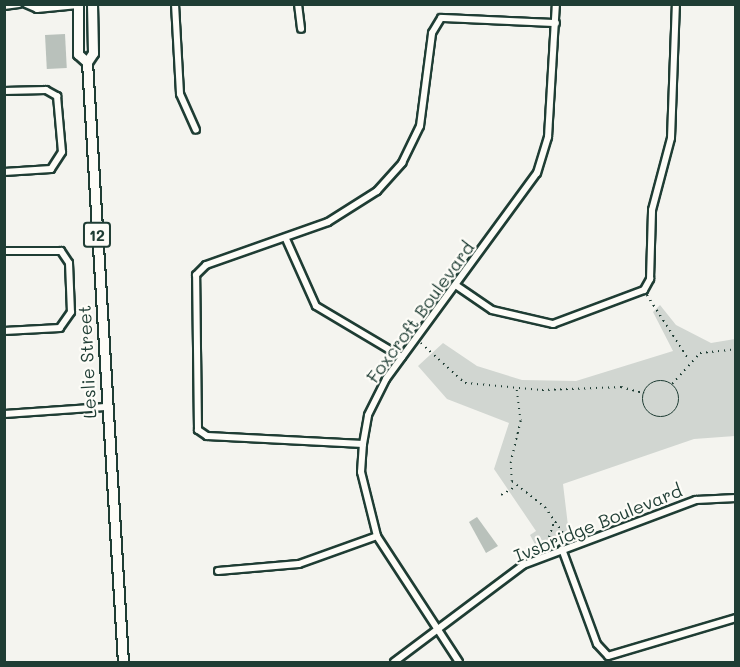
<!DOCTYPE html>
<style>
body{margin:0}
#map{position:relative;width:740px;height:667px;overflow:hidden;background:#f4f4ef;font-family:Mali,sans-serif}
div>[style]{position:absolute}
.green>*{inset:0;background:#d1d6d1}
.building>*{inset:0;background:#b9c1bb;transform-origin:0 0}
.path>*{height:1.5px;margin-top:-0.75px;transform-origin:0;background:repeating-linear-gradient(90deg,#1f3d34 0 1.5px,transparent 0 6px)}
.path>.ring{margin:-0.75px;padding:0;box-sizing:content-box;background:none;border:1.5px solid #1f3d34;border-radius:50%}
.roads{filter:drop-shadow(2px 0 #1f3d34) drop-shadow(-2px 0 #1f3d34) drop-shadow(0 2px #1f3d34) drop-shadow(0 -2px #1f3d34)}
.street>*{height:6px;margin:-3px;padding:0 3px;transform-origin:3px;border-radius:3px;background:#fdfcf7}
.primary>*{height:9px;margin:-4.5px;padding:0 4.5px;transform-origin:4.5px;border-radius:4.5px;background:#fdfcf7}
span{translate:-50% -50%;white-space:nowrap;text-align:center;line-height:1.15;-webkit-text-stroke:4.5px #fdfcf7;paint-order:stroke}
.shield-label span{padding:2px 4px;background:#fdfcf7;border:2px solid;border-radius:4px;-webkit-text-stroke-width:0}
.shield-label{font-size:16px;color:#1f3d34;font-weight:700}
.street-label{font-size:18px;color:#1f3d34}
.frame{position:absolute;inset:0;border:6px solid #1f3d34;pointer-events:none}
</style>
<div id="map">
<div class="green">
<div style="clip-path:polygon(660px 305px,676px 325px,711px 343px,735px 339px,735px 436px,694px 439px,563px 484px,569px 534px,536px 546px,530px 535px,536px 531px,494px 469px,509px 423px,447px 399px,418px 366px,443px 343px,477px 366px,522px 380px,576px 381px,673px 351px,653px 312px)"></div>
</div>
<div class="building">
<div style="left:65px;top:34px;width:34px;height:20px;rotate:87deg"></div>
<div style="clip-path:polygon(477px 517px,498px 546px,486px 553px,469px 522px)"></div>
</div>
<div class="path">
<div style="left:647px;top:295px;width:77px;rotate:57.1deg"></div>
<div style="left:421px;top:343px;width:59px;rotate:42.3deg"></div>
<div style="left:465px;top:383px;width:77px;rotate:5.2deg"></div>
<div style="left:542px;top:390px;width:79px;rotate:-2.2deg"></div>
<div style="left:621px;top:387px;width:24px;rotate:15deg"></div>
<div class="ring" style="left:643px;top:381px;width:34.5px;height:34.5px"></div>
<div style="left:672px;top:384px;width:42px;rotate:-47.9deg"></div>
<div style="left:700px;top:353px;width:36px;rotate:-6deg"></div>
<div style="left:517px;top:390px;width:31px;rotate:83deg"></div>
<div style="left:521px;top:421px;width:42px;rotate:103.7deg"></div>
<div style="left:511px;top:462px;width:19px;rotate:87deg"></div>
<div style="left:512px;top:481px;width:42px;rotate:38.2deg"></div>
<div style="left:545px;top:507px;width:35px;rotate:55deg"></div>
<div style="left:501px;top:495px;width:16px;rotate:-30deg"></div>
<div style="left:547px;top:543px;width:20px;rotate:-72deg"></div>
</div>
<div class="roads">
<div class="street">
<div style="left:26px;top:4px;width:12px;rotate:24deg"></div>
<div style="left:37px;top:9px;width:41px;rotate:-5.6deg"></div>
<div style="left:175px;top:4px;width:90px;rotate:86.8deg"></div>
<div style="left:180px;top:94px;width:39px;rotate:66deg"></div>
<div style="left:298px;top:4px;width:25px;rotate:83deg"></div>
<div style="left:4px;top:6px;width:15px;rotate:-8deg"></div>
<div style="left:4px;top:91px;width:42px;rotate:-1.4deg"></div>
<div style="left:46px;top:90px;width:13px;rotate:29deg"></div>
<div style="left:57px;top:96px;width:56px;rotate:84.9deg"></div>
<div style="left:62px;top:152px;width:20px;rotate:123deg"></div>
<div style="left:51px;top:169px;width:47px;rotate:176.3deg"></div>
<div style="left:286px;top:239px;width:73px;rotate:65.9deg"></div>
<div style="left:316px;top:306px;width:100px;rotate:30.7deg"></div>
<div style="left:4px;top:251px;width:57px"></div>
<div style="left:61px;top:251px;width:14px;rotate:56deg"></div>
<div style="left:69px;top:263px;width:49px;rotate:87.7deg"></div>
<div style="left:71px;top:312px;width:19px;rotate:125deg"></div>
<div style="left:60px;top:328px;width:56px;rotate:176.9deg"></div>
<div style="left:457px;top:286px;width:42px;rotate:34.4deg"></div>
<div style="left:492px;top:310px;width:63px;rotate:12.9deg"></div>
<div style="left:553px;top:324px;width:97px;rotate:-20.5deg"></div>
<div style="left:644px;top:290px;width:13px;rotate:-61deg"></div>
<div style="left:650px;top:279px;width:69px;rotate:-88.3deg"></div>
<div style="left:652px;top:210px;width:74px;rotate:-75.2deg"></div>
<div style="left:671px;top:138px;width:134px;rotate:-87.9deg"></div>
<div style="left:4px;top:414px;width:102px;rotate:-3.9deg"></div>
<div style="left:363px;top:444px;width:156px;rotate:-177.1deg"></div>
<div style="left:207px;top:436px;width:11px;rotate:-146deg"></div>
<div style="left:198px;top:430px;width:155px;rotate:-90.7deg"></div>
<div style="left:196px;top:275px;width:14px;rotate:-45deg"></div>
<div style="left:206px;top:265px;width:129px;rotate:-19.4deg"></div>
<div style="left:328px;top:222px;width:58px;rotate:-32.3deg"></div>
<div style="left:377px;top:191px;width:38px;rotate:-48deg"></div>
<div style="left:402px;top:163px;width:41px;rotate:-64.1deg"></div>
<div style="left:420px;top:126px;width:94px;rotate:-82.6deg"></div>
<div style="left:432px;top:33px;width:17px;rotate:-59deg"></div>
<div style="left:441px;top:18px;width:115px;rotate:2.5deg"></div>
<div style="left:562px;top:549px;width:101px;rotate:69.8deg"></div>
<div style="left:597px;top:644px;width:16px;rotate:47deg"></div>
<div style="left:608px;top:656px;width:134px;rotate:-16.5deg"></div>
<div style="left:218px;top:571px;width:81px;rotate:-4.9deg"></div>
<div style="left:299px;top:564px;width:83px;rotate:-19.7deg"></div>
<div style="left:394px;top:662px;width:161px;rotate:-36.9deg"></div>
<div style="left:523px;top:565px;width:185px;rotate:-20.6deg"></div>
<div style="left:696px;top:500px;width:40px;rotate:-2.9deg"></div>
<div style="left:459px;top:662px;width:150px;rotate:-123.1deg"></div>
<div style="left:377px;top:536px;width:66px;rotate:-104deg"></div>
<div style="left:361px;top:472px;width:28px;rotate:-86deg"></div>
<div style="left:363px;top:444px;width:29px;rotate:-80deg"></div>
<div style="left:368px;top:415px;width:40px;rotate:-63.4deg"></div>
<div style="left:386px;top:379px;width:255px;rotate:-53.8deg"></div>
<div style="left:537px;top:173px;width:38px;rotate:-73deg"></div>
<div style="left:548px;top:137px;width:133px;rotate:-86.6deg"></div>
</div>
<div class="primary">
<div style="left:78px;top:4px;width:50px;rotate:90deg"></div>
<div style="left:78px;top:54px;width:12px;rotate:42deg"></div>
<div style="left:92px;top:4px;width:49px;rotate:88.8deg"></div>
<div style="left:93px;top:53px;width:11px;rotate:124deg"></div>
<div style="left:87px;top:62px;width:601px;rotate:86.57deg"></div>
</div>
</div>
<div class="shield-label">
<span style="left:97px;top:235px">12</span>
</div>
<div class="street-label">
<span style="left:420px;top:312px;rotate:-54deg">Foxcroft Boulevard</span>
<span style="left:87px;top:362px;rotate:-93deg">Leslie Street</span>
<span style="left:598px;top:523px;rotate:-22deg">Ivsbridge Boulevard</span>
</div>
<div class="frame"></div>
</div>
